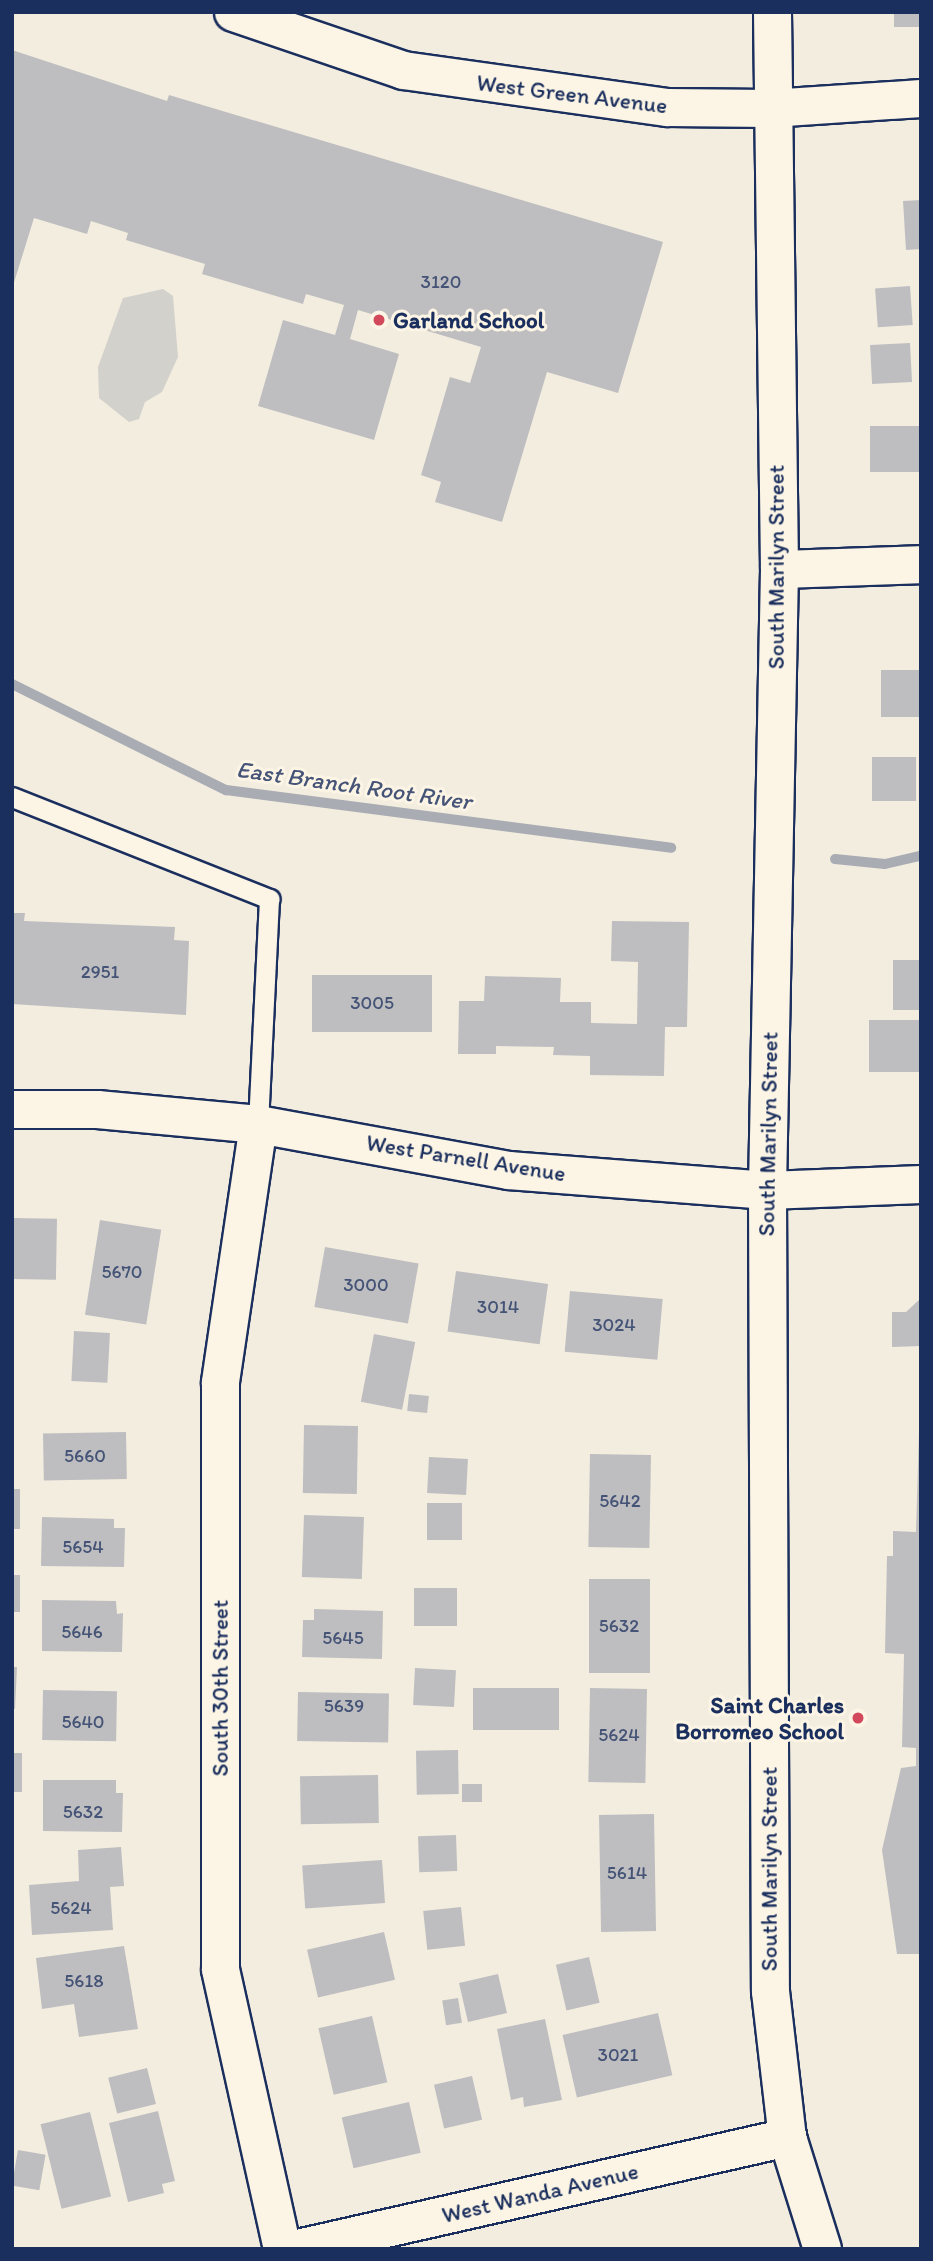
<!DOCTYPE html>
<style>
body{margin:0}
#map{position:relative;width:933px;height:2261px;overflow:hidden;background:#f3ede0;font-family:Itim,sans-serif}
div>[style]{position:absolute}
.green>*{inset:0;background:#d3d1cc}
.stream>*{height:10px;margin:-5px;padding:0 5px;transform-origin:5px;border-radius:5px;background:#a9acb3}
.building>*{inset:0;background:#bebec0;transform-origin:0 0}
.roads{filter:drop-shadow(2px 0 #1b2f5e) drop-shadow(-2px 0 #1b2f5e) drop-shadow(0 2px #1b2f5e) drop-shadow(0 -2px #1b2f5e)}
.service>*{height:19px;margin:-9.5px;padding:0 9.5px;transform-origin:9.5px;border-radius:9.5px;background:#fcf5e5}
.minor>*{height:37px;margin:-18.5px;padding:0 18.5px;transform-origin:18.5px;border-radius:18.5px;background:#fcf5e5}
.dots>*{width:19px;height:19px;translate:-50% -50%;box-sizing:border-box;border:4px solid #fcf5e5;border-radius:50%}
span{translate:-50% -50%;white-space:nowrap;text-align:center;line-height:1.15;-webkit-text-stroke:6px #fcf5e5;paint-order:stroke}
.number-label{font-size:19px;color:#445376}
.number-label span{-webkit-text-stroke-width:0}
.street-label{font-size:23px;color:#1b2f5e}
.poi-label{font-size:23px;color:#1b2f5e;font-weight:700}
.left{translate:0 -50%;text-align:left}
.right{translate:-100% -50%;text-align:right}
.water-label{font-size:24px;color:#465478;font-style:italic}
.frame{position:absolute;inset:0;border:14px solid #1b2f5e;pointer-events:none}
</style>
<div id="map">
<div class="green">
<div style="clip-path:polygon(163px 289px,173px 296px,178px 357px,162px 392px,145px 402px,139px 419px,129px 422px,99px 398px,98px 367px,123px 298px)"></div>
</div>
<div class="stream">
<div style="left:12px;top:684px;width:239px;rotate:26.4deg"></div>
<div style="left:226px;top:790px;width:449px;rotate:7.4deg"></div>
<div style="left:835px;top:859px;width:50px;rotate:5.7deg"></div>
<div style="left:885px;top:864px;width:37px;rotate:-13deg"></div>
</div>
<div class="building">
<div style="left:894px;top:12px;width:27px;height:15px"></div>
<div style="clip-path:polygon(12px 50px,167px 101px,169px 95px,663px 242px,618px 393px,547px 372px,502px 522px,435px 502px,441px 482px,421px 475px,450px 377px,470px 383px,481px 347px,358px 310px,350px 339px,399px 354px,374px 440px,258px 406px,283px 320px,335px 335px,344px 305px,306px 294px,303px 304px,202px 274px,205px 264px,126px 240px,128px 233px,91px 221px,87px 234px,34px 218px,12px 289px)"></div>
<div style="clip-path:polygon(921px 200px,921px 249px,906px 250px,903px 201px)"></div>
<div style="left:910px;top:286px;width:39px;height:35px;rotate:86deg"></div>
<div style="left:910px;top:343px;width:39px;height:40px;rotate:87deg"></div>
<div style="left:921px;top:426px;width:46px;height:51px;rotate:90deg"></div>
<div style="left:921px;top:670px;width:47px;height:40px;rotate:90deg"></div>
<div style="left:872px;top:757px;width:44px;height:44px"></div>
<div style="clip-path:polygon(12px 913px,25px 913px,24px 921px,175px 927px,174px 940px,189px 941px,186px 1015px,12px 1004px)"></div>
<div style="clip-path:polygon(612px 921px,689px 922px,687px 1027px,665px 1027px,664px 1076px,590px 1075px,590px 1056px,553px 1055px,554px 1047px,496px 1046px,496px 1054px,458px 1054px,459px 1001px,484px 1001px,485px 976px,561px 978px,560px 1002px,591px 1002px,591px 1023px,637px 1024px,638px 962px,611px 961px)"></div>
<div style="left:921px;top:960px;width:50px;height:28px;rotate:90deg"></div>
<div style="left:312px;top:975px;width:120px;height:57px"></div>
<div style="left:921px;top:1020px;width:52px;height:52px;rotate:90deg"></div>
<div style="left:12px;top:1218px;width:45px;height:61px;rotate:1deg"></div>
<div style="left:100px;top:1220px;width:62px;height:96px;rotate:9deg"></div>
<div style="left:325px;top:1247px;width:95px;height:61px;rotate:10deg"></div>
<div style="left:456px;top:1271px;width:93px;height:61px;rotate:8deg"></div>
<div style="left:570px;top:1291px;width:93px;height:61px;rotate:5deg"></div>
<div style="clip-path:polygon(921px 1298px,921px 1346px,892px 1347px,892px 1312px,906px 1312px)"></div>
<div style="left:74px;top:1331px;width:36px;height:50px;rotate:3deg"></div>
<div style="left:374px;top:1334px;width:42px;height:69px;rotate:11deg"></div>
<div style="clip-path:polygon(921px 1364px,921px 1954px,897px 1954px,882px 1850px,901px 1768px,916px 1766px,916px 1748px,902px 1747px,904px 1654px,885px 1653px,887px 1556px,893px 1556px,893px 1531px,916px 1532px)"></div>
<div style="left:409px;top:1394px;width:20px;height:17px;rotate:6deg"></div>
<div style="left:304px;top:1425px;width:54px;height:68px;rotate:1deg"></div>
<div style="left:126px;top:1432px;width:47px;height:83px;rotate:89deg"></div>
<div style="left:590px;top:1454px;width:61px;height:93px;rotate:1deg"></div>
<div style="left:429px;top:1457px;width:39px;height:36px;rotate:3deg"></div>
<div style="left:12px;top:1489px;width:8px;height:40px"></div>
<div style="left:427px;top:1503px;width:35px;height:37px"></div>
<div style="left:304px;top:1515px;width:60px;height:62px;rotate:2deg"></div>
<div style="clip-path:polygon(42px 1517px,114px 1519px,114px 1528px,125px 1528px,124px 1567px,41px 1566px)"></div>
<div style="left:12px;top:1575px;width:8px;height:37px"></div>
<div style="left:589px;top:1579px;width:61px;height:94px"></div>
<div style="left:414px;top:1588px;width:43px;height:38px"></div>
<div style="clip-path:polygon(42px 1600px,116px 1601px,117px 1614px,123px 1613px,122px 1652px,42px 1651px)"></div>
<div style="clip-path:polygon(314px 1609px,383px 1611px,382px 1659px,302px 1657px,303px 1620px,314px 1620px)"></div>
<div style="clip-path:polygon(12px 1667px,17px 1667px,15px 1709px,12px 1708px)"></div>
<div style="left:415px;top:1668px;width:41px;height:37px;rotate:3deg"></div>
<div style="left:473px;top:1688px;width:86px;height:42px"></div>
<div style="left:590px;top:1688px;width:57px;height:94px;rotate:1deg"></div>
<div style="left:43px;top:1690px;width:74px;height:50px;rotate:1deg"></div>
<div style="left:298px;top:1692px;width:91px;height:49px;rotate:1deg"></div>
<div style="left:458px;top:1750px;width:44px;height:42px;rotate:89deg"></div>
<div style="left:12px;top:1753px;width:10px;height:39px"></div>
<div style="left:378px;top:1775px;width:48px;height:78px;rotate:89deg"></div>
<div style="clip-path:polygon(43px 1780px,116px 1780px,116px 1793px,123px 1793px,122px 1832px,43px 1831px)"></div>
<div style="left:462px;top:1784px;width:20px;height:18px"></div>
<div style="left:654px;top:1814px;width:117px;height:55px;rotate:89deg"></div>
<div style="left:456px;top:1835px;width:36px;height:38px;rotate:88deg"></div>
<div style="clip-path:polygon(121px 1847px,124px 1886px,110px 1887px,113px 1930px,32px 1935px,29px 1885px,79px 1881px,78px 1850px)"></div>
<div style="left:382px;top:1860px;width:43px;height:80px;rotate:86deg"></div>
<div style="left:461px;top:1907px;width:39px;height:38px;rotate:84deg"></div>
<div style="left:384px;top:1932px;width:49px;height:79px;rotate:77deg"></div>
<div style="clip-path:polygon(124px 1946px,138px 2029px,79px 2037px,74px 2004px,42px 2009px,36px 1958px)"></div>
<div style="left:589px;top:1957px;width:47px;height:34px;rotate:77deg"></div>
<div style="left:498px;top:1974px;width:40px;height:40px;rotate:77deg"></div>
<div style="left:458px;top:1998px;width:25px;height:16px;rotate:81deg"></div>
<div style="left:658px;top:2013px;width:64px;height:98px;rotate:77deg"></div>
<div style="left:372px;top:2016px;width:68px;height:55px;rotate:77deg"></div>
<div style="clip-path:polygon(545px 2019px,562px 2100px,524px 2107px,523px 2097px,511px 2100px,497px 2029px)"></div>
<div style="left:147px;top:2068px;width:37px;height:40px;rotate:76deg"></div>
<div style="left:472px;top:2076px;width:45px;height:39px;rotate:77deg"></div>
<div style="left:409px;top:2102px;width:52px;height:69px;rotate:77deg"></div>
<div style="clip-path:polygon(158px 2111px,175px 2181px,162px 2184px,164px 2193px,128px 2202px,109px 2123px)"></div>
<div style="left:90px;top:2112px;width:87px;height:51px;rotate:76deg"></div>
<div style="left:18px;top:2150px;width:28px;height:36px;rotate:10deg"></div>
</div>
<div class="roads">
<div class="service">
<div style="left:12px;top:797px;width:277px;rotate:21.6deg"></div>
<div style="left:269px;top:899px;width:225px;rotate:92.8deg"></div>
</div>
<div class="minor">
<div style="left:233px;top:12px;width:180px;rotate:18.8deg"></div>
<div style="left:403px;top:70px;width:267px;rotate:8deg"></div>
<div style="left:667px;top:107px;width:103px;rotate:0.6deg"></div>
<div style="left:770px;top:108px;width:151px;rotate:-3.8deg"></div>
<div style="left:772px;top:12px;width:557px;rotate:89.28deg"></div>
<div style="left:779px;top:569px;width:621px;rotate:91.11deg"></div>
<div style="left:767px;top:1190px;width:801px;rotate:89.79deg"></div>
<div style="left:770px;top:1991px;width:147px;rotate:83.4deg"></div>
<div style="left:787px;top:2137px;width:117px;rotate:72.6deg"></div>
<div style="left:779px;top:569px;width:142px;rotate:-2deg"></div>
<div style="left:12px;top:1109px;width:85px"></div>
<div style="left:97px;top:1109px;width:162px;rotate:5.3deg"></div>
<div style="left:258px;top:1124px;width:254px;rotate:10.4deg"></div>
<div style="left:508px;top:1170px;width:260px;rotate:4.4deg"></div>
<div style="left:767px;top:1190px;width:154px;rotate:-2.2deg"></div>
<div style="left:258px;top:1124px;width:261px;rotate:98.4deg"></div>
<div style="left:220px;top:1382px;width:587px;rotate:90deg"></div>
<div style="left:220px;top:1969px;width:287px;rotate:77.5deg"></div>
<div style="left:293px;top:2249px;width:507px;rotate:-12.77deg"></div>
</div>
</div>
<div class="dots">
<div style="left:379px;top:320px;background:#d1495b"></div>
<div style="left:858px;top:1718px;background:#d1495b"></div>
</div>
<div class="number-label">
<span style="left:441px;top:282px">3120</span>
<span style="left:100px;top:972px">2951</span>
<span style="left:372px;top:1003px">3005</span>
<span style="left:122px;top:1272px">5670</span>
<span style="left:366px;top:1285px">3000</span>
<span style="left:498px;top:1307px">3014</span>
<span style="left:614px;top:1325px">3024</span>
<span style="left:85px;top:1456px">5660</span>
<span style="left:620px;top:1501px">5642</span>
<span style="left:83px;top:1547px">5654</span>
<span style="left:619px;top:1626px">5632</span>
<span style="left:82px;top:1632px">5646</span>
<span style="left:343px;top:1638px">5645</span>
<span style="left:344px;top:1706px">5639</span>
<span style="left:83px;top:1722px">5640</span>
<span style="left:619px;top:1735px">5624</span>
<span style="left:83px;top:1812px">5632</span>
<span style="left:627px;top:1873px">5614</span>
<span style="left:71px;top:1908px">5624</span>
<span style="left:84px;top:1981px">5618</span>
<span style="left:618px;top:2055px">3021</span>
</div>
<div class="street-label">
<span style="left:572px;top:94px;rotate:7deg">West Green Avenue</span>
<span style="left:776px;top:567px;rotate:-90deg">South Marilyn Street</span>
<span style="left:768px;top:1134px;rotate:-89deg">South Marilyn Street</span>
<span style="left:466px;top:1158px;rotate:9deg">West Parnell Avenue</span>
<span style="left:220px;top:1688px;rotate:-90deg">South 30th Street</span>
<span style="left:769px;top:1869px;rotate:-90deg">South Marilyn Street</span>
<span style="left:540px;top:2193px;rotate:-13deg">West Wanda Avenue</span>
</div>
<div class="poi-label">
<span class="left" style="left:393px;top:320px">Garland School</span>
<span class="right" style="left:844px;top:1718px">Saint Charles<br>Borromeo School</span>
</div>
<div class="water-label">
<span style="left:354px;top:785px;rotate:8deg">East Branch Root River</span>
</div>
<div class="frame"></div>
</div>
